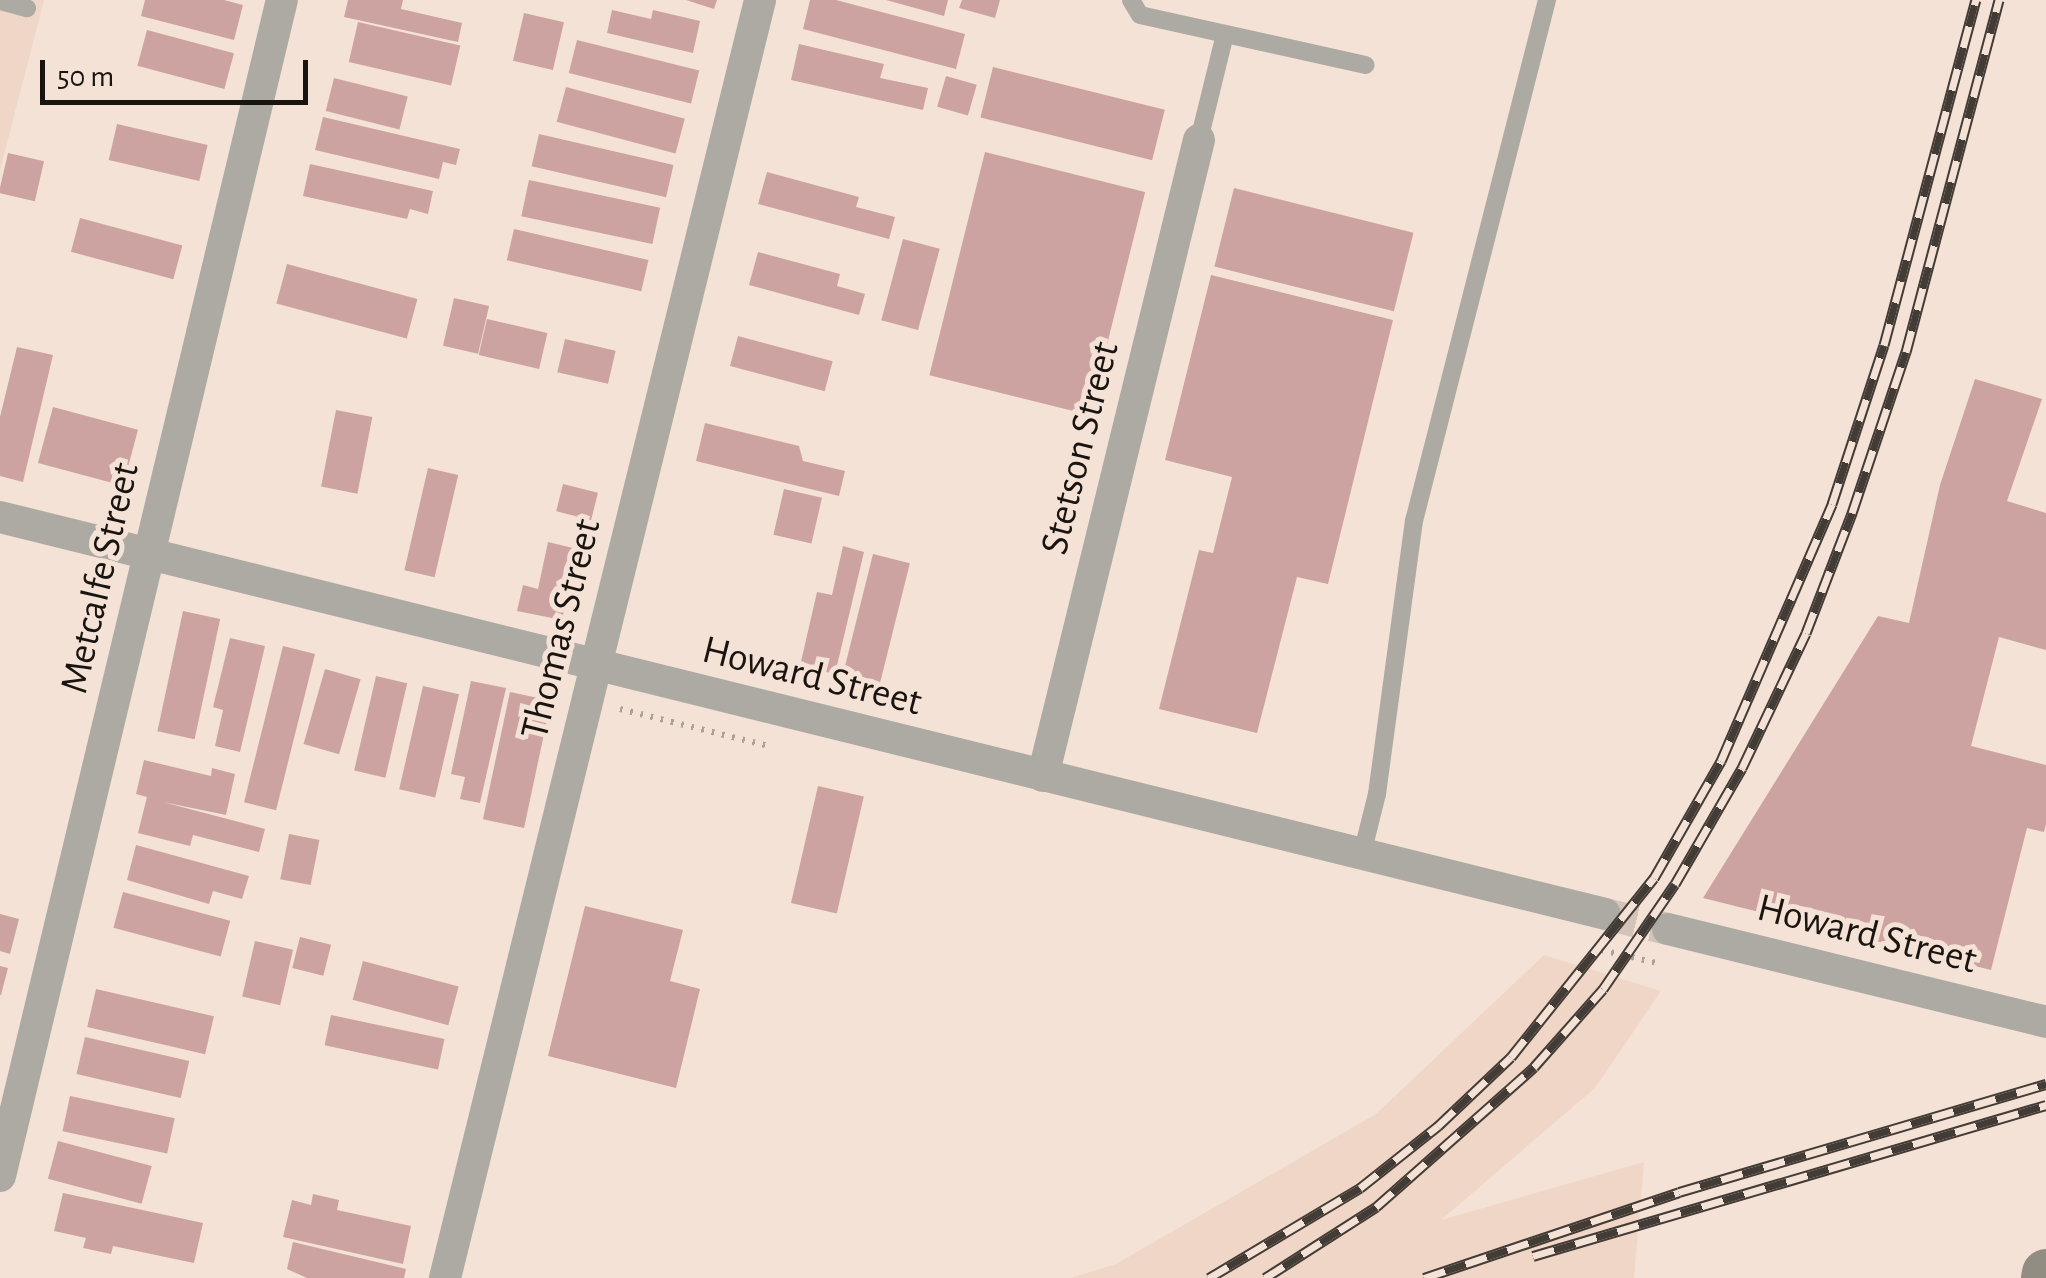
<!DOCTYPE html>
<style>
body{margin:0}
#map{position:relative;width:2046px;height:1278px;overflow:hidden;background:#f4e2d6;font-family:"Alegreya Sans",sans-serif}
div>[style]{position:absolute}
.built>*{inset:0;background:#f0d6c6}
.building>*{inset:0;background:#cda3a1;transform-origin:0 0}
.street-tunnel>*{height:32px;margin-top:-16px;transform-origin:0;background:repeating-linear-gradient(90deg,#d3c3b8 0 32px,transparent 0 48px)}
.path>*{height:6px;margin-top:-3px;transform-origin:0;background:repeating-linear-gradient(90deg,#aea096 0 2.5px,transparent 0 10.5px)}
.lane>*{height:18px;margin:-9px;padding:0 9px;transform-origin:9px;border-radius:9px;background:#adaaa3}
.street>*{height:32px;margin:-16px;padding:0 16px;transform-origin:16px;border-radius:16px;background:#adaaa3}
.secondary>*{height:48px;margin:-24px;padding:0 24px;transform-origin:24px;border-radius:24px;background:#928d82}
.rail>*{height:11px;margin-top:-5.5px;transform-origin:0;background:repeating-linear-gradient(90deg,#f4e2d6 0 22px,#433b35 0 44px);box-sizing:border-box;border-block:2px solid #433b35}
span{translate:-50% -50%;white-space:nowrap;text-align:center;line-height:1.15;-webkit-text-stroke:10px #f4e2d6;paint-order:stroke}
.street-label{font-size:40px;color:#1a1410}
.scale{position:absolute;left:40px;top:60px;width:268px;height:45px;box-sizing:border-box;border:5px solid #1a1410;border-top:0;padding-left:12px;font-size:30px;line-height:35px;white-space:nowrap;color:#1a1410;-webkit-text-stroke:8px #f4e2d6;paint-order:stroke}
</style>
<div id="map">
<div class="built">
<div style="clip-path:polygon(0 0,44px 0,0 170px)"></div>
<div style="clip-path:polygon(1544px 955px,1661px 991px,1595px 1088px,1441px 1220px,1644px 1162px,1634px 1278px,1071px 1278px,1116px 1264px,1376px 1114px)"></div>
</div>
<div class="building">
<div style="clip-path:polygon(145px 0,224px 0,243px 5px,234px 40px,141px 16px)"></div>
<div style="clip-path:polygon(348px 0,403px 0,401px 9px,462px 23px,458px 42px,344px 17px)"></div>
<div style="clip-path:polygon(686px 0,717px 0,714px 9px)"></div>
<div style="clip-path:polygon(810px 0,836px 0,965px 34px,956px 69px,803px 29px)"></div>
<div style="clip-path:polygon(886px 0,948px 0,944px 16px)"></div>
<div style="clip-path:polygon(962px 0,1000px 0,995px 18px,959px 8px)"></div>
<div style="clip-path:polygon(612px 10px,651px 19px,653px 10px,700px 21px,693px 53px,607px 33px)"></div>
<div style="left:524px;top:13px;width:41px;height:49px;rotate:13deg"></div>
<div style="left:358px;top:22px;width:105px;height:41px;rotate:13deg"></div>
<div style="left:147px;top:30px;width:90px;height:37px;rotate:15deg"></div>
<div style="left:577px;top:40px;width:126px;height:34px;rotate:14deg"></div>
<div style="clip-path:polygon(799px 44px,884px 64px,880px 78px,928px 88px,923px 110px,791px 80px)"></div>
<div style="left:993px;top:67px;width:177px;height:52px;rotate:14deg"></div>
<div style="left:946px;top:76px;width:32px;height:32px;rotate:16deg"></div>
<div style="left:334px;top:78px;width:76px;height:34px;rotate:14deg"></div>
<div style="left:566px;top:87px;width:123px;height:36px;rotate:15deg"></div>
<div style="clip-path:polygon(323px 117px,460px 149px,456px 165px,443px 162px,439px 179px,315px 150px)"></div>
<div style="left:117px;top:124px;width:93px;height:37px;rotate:13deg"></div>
<div style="left:539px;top:134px;width:138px;height:33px;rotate:13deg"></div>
<div style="left:985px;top:152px;width:165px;height:230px;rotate:14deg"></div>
<div style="left:8px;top:153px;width:37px;height:41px;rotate:13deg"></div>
<div style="clip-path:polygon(310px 164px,433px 191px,428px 214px,410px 209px,407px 219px,303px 196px)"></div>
<div style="clip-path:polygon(767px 172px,859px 197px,856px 207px,895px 217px,889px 239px,758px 204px)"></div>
<div style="left:529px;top:180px;width:134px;height:37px;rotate:12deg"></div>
<div style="left:1234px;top:188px;width:185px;height:81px;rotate:14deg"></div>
<div style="left:80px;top:218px;width:106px;height:35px;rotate:15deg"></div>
<div style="left:514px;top:229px;width:138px;height:32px;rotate:13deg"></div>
<div style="left:903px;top:239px;width:38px;height:84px;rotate:15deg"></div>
<div style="clip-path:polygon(758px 252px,840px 274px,837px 286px,865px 294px,859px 315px,749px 285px)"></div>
<div style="left:287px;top:264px;width:135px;height:41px;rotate:15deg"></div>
<div style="clip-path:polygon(1211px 275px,1393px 320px,1328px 584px,1297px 577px,1257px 733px,1159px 709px,1199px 550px,1213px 553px,1232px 477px,1165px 460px)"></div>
<div style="left:454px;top:298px;width:36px;height:49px;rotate:13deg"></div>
<div style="left:487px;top:319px;width:62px;height:37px;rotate:13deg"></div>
<div style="left:738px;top:336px;width:98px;height:31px;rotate:15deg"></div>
<div style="left:565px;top:339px;width:52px;height:34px;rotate:13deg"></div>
<div style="clip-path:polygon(17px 347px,53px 355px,23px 482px,0 476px,0 417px)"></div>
<div style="clip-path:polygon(1975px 379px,2042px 399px,2007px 501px,2046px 513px,2046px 650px,1999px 637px,1971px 746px,2046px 765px,2046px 824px,2044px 832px,2027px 828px,1991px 970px,1703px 898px,1878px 616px,1909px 623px,1940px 485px)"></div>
<div style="left:53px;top:407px;width:88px;height:58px;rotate:15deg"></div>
<div style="left:336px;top:410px;width:37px;height:78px;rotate:11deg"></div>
<div style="clip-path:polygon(705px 423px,799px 446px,803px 461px,845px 471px,839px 496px,696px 461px)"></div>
<div style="left:428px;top:468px;width:31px;height:105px;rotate:13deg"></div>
<div style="left:563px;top:484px;width:36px;height:28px;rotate:14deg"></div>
<div style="left:784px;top:489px;width:39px;height:47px;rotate:13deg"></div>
<div style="clip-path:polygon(548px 542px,577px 549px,562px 620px,517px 611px,523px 585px,538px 589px)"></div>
<div style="clip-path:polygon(843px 546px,864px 552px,835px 674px,800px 666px,817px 592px,832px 595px)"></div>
<div style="left:873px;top:554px;width:38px;height:125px;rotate:14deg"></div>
<div style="left:183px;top:611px;width:38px;height:123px;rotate:12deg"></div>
<div style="clip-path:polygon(230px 638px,265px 646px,240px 752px,215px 746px,223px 710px,213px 707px)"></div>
<div style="left:283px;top:646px;width:33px;height:161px;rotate:14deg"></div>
<div style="left:325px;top:669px;width:37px;height:78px;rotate:16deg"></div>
<div style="left:376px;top:676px;width:32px;height:97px;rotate:13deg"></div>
<div style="clip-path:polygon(471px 681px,506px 688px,480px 803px,460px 799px,465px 777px,451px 774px)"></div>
<div style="left:423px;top:686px;width:37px;height:106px;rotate:13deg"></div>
<div style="left:510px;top:692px;width:42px;height:130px;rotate:12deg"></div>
<div style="clip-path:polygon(144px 760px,211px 776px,212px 768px,235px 774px,226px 815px,163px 802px,265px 829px,259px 852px,193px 835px,190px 846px,138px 833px,147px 797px,136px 794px)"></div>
<div style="left:818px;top:786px;width:47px;height:120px;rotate:13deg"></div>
<div style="left:289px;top:834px;width:31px;height:46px;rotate:11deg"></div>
<div style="clip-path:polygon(136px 845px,249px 876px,242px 899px,213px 891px,209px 904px,127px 880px)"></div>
<div style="left:123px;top:892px;width:111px;height:37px;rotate:15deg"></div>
<div style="clip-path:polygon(585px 906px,683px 930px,670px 981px,700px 989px,676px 1088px,548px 1056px)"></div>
<div style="clip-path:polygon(0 914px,19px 919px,10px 954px,0 951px)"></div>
<div style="left:300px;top:937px;width:32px;height:32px;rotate:14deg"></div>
<div style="left:255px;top:941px;width:39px;height:57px;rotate:13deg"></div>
<div style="left:363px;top:961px;width:99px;height:40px;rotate:15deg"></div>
<div style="clip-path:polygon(0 966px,8px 968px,1px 995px,0 995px)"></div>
<div style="left:96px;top:989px;width:121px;height:39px;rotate:13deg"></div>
<div style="left:331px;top:1015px;width:116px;height:31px;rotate:12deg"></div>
<div style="left:85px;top:1037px;width:107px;height:38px;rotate:13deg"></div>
<div style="left:70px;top:1096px;width:107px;height:36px;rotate:12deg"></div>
<div style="left:58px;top:1141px;width:97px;height:39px;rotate:15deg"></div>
<div style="clip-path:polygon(63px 1193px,203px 1223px,194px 1263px,113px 1246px,111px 1254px,83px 1248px,86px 1238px,54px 1231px)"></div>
<div style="clip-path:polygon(313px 1194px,339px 1200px,337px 1210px,411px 1226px,403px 1264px,283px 1237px,292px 1200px,311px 1205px)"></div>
<div style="clip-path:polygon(293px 1242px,406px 1269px,404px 1278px,307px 1278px,287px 1269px)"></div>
</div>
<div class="street-tunnel">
<div style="left:1605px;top:914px;width:65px;rotate:13.4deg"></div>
</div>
<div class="path">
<div style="left:620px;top:709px;width:153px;rotate:14deg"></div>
<div style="left:1601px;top:950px;width:57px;rotate:13.1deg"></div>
</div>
<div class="lane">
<div style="left:1131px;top:0;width:17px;rotate:59deg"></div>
<div style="left:1140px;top:15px;width:231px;rotate:12.5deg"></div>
<div style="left:0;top:1px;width:28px;rotate:15deg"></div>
<div style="left:1199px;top:140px;width:109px;rotate:-76.2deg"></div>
<div style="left:1362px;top:854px;width:62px;rotate:-76deg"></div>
<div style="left:1377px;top:794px;width:275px;rotate:-82.3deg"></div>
<div style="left:1414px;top:521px;width:538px;rotate:-75.68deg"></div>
</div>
<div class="street">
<div style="left:0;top:517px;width:1653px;rotate:13.89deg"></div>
<div style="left:1043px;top:776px;width:655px;rotate:-76.22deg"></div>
<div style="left:1668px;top:929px;width:389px;rotate:13.8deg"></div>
<div style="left:0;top:1176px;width:1209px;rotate:-76.52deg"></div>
<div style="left:445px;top:1278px;width:1316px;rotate:-76.15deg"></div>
</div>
<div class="secondary">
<div style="left:2045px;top:1278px;width:5px;rotate:-79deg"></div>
</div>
<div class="rail">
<div style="left:1533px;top:1256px;width:535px;rotate:-16.4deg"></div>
<div style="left:1209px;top:1278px;width:176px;rotate:-30.8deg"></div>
<div style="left:1360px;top:1188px;width:100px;rotate:-38.5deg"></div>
<div style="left:1438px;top:1126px;width:100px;rotate:-43.4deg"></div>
<div style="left:1511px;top:1057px;width:229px;rotate:-51.4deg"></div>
<div style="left:1654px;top:878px;width:135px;rotate:-60.2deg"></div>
<div style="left:1721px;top:761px;width:280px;rotate:-66.6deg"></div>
<div style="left:1832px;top:504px;width:167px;rotate:-71.9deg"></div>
<div style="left:1884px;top:345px;width:357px;rotate:-75.1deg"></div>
<div style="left:1265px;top:1278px;width:132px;rotate:-32.6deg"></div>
<div style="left:1376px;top:1207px;width:211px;rotate:-41.5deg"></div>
<div style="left:1534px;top:1067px;width:104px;rotate:-48.5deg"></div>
<div style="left:1603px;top:989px;width:127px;rotate:-55.6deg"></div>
<div style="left:1675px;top:884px;width:134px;rotate:-60deg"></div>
<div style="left:1742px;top:768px;width:149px;rotate:-64.6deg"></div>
<div style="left:1806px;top:633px;width:129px;rotate:-69deg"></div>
<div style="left:1852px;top:513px;width:170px;rotate:-71.5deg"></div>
<div style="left:1906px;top:352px;width:364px;rotate:-75.2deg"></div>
<div style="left:1424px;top:1278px;width:269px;rotate:-18.6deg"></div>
<div style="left:1679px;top:1192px;width:383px;rotate:-16.4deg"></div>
</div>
<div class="street-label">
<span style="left:1080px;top:448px;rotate:-76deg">Stetson Street</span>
<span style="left:100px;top:578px;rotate:-77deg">Metcalfe Street</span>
<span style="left:561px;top:629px;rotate:-76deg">Thomas Street</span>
<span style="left:812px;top:676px;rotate:14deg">Howard Street</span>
<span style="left:1867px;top:934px;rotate:14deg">Howard Street</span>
</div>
<div class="scale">50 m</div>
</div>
